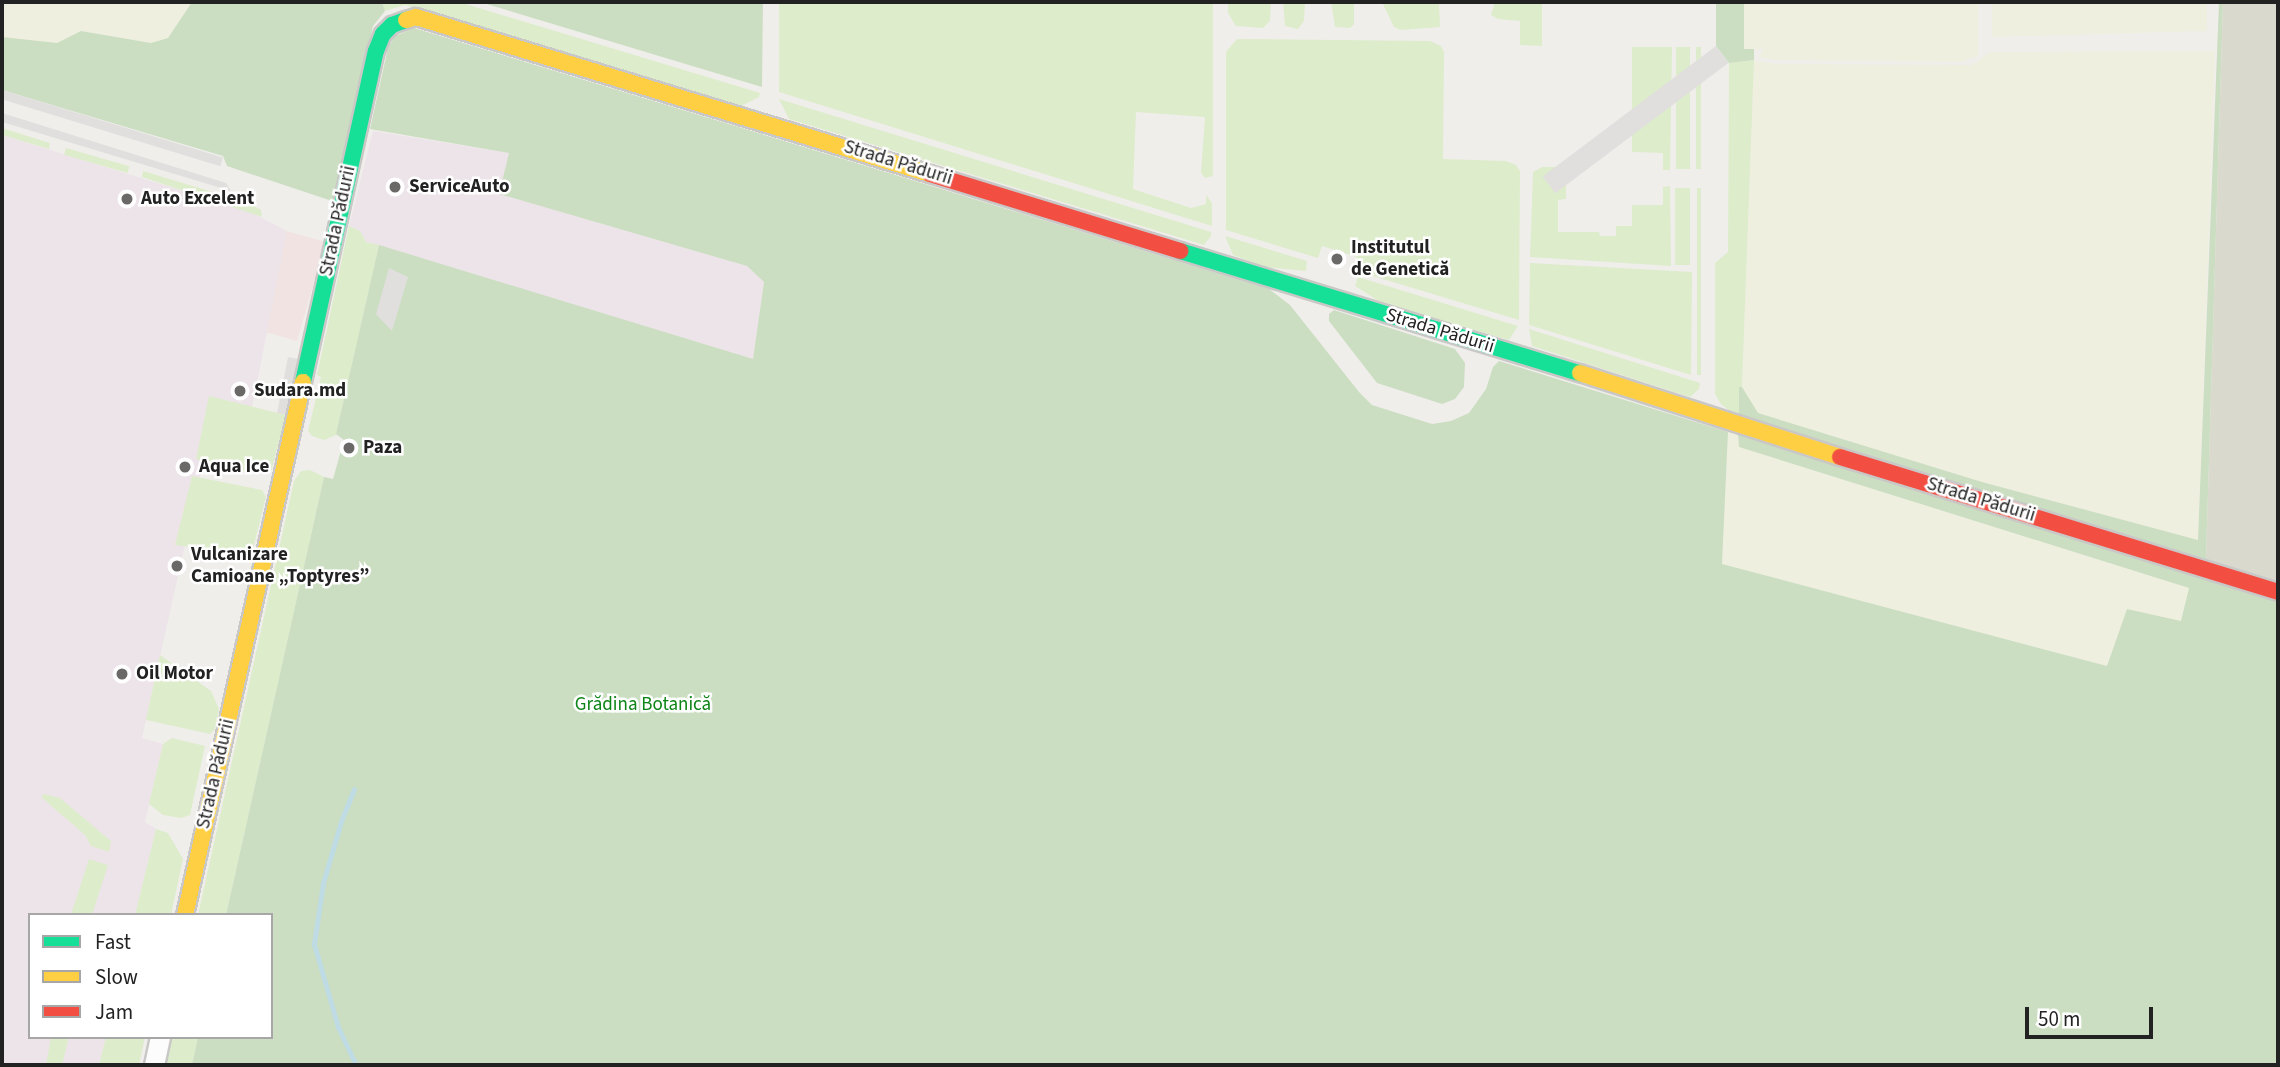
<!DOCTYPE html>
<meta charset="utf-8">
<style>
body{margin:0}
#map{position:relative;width:2280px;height:1067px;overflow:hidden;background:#f0eeeb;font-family:"Source Sans 3",sans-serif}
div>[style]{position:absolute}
.commercial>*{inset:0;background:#f1e3e1;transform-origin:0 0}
.industrial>*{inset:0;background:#ede4e9}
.construction>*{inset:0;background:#d9d9cd}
.farmland>*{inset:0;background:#efefdf}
.grass>*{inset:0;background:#ddeccb;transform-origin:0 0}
.forest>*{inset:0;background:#cbdec1}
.parking>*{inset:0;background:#e0dfde;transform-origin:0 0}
.stream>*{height:5px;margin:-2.5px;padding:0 2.5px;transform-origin:2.5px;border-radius:2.5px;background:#bfdbe3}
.roads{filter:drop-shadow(2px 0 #c9c8c7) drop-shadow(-2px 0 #c9c8c7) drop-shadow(0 2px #c9c8c7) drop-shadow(0 -2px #c9c8c7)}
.street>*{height:19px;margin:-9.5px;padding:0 9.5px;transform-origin:9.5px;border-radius:9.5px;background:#fdfcfc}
.fast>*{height:16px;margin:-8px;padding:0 8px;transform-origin:8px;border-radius:8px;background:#16e098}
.slow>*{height:16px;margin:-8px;padding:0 8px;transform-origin:8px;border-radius:8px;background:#ffcf43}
.jam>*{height:16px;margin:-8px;padding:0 8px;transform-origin:8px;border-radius:8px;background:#f24e42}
.dots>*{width:19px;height:19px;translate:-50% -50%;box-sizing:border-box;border:4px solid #fff;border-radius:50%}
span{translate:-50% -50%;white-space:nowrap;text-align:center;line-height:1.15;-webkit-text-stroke:5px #fff;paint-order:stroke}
.street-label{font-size:19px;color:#222}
.poi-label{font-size:19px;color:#222;font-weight:700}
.left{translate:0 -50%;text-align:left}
.park-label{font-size:19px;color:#0c8416}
.frame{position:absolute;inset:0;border:4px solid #222;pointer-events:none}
.legend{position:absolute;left:28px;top:913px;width:245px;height:126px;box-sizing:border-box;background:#fff;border:2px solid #a7a7a7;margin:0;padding:9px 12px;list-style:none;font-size:21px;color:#222}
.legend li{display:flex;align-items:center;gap:14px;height:35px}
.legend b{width:35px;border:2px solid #a7a7a7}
.scale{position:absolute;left:2025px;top:1007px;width:128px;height:32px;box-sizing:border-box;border:4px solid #222;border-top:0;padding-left:9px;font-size:21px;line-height:24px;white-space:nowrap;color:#222;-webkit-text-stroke:5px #fff;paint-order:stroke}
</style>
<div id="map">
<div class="commercial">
<div style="left:287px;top:231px;width:40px;height:103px;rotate:16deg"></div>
</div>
<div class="industrial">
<div style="clip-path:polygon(373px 131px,509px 153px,500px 194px,747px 266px,764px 282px,753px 360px,366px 242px,360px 231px,349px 226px)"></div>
<div style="clip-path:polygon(2px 135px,248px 211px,287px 231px,252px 408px,217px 400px,142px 738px,163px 744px,145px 822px,156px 829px,135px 915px,30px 915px,30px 1037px,106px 1037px,99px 1065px,2px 1065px)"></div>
</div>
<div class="construction">
<div style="clip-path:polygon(2223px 2px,2278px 2px,2278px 581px,2206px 559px)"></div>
</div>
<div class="farmland">
<div style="clip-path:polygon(2px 2px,192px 2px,168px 38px,151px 43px,81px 31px,57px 43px,11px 40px,2px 37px)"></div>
<div style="clip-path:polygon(1744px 2px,1978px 2px,1978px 56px,1961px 62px,1776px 60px,1759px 57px,1763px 49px,1744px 50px)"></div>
<div style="clip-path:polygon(1992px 2px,2207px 2px,2207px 31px,1992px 37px)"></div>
<div style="clip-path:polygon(2215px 51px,2198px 540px,1982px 482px,1758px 413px,1749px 401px,1742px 387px,1754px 60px,1776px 64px,1972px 65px,1990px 52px)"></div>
<div style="clip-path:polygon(1728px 432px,1738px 433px,1739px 447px,2189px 588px,2181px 621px,2127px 610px,2107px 666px,1722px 564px)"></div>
</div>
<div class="grass">
<div style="clip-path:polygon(382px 2px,459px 2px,760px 93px,759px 97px,741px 106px,405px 5px,385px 11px)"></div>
<div style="clip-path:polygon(779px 2px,1213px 2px,1213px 176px,1205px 178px,1201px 173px,1205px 117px,1136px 112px,1133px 189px,1191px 208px,1206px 204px,1206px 195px,1212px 203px,1212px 226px,779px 92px)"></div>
<div style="clip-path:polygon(1228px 2px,1271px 2px,1270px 21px,1263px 28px,1236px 26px,1228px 13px)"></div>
<div style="clip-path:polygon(1283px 2px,1305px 2px,1304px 21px,1298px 29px,1285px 26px)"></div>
<div style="clip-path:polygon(1331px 2px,1354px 2px,1354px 24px,1350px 28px,1335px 27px)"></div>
<div style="clip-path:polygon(1382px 2px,1439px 2px,1440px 27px,1401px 30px,1394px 27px)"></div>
<div style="clip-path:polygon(1495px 2px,1542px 2px,1542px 46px,1520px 45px,1520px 21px,1498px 19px,1491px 15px)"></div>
<div style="clip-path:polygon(1237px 39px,1430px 41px,1441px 46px,1444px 52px,1443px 159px,1506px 161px,1516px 165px,1520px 171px,1519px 320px,1353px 270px,1357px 257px,1322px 246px,1318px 258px,1226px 230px,1226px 52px)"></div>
<div style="clip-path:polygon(1632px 47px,1672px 47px,1670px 170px,1663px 170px,1663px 153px,1632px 152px)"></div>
<div style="left:1676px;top:47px;width:14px;height:122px"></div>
<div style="left:1696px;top:47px;width:5px;height:122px"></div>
<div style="clip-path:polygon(1754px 60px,1742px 387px,1740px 387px,1739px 418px,1721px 404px,1715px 394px,1715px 263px,1728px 252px,1729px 63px)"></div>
<div style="clip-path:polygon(779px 99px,1211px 232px,1211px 236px,1204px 245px,789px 119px)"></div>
<div style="clip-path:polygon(2px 128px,50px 143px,49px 149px,2px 135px)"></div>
<div style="left:66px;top:148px;width:66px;height:7px;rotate:16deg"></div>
<div style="clip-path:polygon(1566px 167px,1566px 199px,1558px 200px,1558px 232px,1599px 232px,1600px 236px,1616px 236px,1616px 226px,1632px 226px,1632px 205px,1663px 205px,1663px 187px,1670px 186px,1671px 266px,1530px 257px,1533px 172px,1542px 167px)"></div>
<div style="clip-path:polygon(143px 171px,249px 203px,261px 210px,262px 217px,142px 177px)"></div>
<div style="left:1675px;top:188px;width:15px;height:77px"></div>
<div style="left:1697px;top:188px;width:4px;height:187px"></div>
<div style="clip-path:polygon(349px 226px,360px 231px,366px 242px,379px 245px,336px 435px,324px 440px,312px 436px,308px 431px,321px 377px,317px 375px)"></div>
<div style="clip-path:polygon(1225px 236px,1307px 261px,1306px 271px,1264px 267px,1233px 255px)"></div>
<div style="clip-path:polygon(1530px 263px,1692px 272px,1691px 375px,1529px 325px)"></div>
<div style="clip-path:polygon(1358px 277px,1518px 326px,1509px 340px,1385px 305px,1355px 286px)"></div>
<div style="clip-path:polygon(1529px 329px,1700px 383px,1699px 389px,1690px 397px,1532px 346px)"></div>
<div style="clip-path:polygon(209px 396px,286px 415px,271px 472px,254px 473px,196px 459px)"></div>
<div style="clip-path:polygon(310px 470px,324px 477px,226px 915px,198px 915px,294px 481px,301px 471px)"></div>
<div style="clip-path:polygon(192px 476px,262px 490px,266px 497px,253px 549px,243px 554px,175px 545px)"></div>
<div style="clip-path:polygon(160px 655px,211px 691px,219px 709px,215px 729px,210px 734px,146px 720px)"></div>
<div style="clip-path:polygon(172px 738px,205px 746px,190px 815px,181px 818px,163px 815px,149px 804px,163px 744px)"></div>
<div style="clip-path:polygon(44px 794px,60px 798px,111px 841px,109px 852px,91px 846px,85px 835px,41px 797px)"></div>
<div style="clip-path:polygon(156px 829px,168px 833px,183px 859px,171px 915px,135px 915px)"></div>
<div style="left:89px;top:859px;width:20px;height:57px;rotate:18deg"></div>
<div style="clip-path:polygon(51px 1037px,69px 1037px,62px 1065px,46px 1065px)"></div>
<div style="clip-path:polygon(106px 1037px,145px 1037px,139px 1065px,99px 1065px)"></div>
<div style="clip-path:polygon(172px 1037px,198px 1037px,192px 1065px,166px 1065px)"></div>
</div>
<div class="forest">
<div style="clip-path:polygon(192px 2px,382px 2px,385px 11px,373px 26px,335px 202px,227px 166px,223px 156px,2px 90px,2px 37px,57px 43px,81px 31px,151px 43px,168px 38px)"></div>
<div style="clip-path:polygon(480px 2px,763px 2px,762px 87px)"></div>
<div style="clip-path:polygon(1716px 2px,1744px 2px,1744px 49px,1754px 49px,1754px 60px,1729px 63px,1716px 46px)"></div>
<div style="clip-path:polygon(2219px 2px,2223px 2px,2206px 559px,1739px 418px,1739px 387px,1742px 387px,1758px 413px,1982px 482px,2198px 540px)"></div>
<div style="clip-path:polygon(414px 28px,1269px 289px,1290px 305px,1359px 392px,1372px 405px,1432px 424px,1451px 421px,1469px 413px,1486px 389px,1493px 367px,1499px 361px,1728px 432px,1722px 564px,2107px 666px,2127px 609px,2181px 621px,2189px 588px,1739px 447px,1738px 433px,2278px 598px,2278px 1065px,192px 1065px,198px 1037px,271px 1037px,271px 915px,226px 915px,324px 477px,333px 479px,344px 440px,336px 434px,379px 245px,753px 359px,764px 282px,747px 266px,499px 194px,509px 153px,370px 129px,388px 48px,395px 36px)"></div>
<div style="clip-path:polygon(1334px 310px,1455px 349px,1465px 363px,1464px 387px,1455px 399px,1442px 404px,1377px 383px,1329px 321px,1329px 314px)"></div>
</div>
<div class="parking">
<div style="left:1716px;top:46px;width:21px;height:217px;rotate:53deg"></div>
<div style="left:2px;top:90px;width:231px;height:9px;rotate:17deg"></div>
<div style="clip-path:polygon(2px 113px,226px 183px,231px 191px,2px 122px)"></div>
<div style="clip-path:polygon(389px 268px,408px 277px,392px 331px,376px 314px)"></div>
<div style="left:288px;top:357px;width:10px;height:57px;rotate:11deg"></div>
</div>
<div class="stream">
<div style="left:354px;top:789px;width:31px;rotate:112deg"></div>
<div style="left:342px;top:818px;width:68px;rotate:106.3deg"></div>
<div style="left:323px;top:883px;width:62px;rotate:98.4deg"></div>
<div style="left:314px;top:944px;width:86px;rotate:73.9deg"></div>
<div style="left:338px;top:1027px;width:42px;rotate:64.7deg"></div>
</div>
<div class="roads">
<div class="street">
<div style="left:154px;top:1065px;width:29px;rotate:-78deg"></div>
</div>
<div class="fast">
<div style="left:1180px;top:251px;width:418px;rotate:17deg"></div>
<div style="left:303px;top:382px;width:339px;rotate:-77.6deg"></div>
<div style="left:376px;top:51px;width:18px;rotate:-68deg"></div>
<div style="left:383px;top:34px;width:13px;rotate:-45deg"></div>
<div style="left:392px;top:25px;width:15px;rotate:-20deg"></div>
</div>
<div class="slow">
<div style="left:406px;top:20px;width:10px;rotate:-17deg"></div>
<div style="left:416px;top:17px;width:537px;rotate:16.99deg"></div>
<div style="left:1580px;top:373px;width:273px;rotate:17.9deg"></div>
<div style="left:185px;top:915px;width:546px;rotate:-77.52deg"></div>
</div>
<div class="jam">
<div style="left:930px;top:174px;width:262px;rotate:17.1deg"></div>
<div style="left:1840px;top:457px;width:458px;rotate:17.1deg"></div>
</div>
</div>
<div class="dots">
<div style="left:395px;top:187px;background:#6a6968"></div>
<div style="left:127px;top:199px;background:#6a6968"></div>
<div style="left:1337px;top:259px;background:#6a6968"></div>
<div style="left:240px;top:391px;background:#6a6968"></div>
<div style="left:349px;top:448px;background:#6a6968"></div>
<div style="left:185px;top:467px;background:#6a6968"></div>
<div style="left:177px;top:566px;background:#6a6968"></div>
<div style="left:122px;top:674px;background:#6a6968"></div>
</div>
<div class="street-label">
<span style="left:898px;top:163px;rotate:17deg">Strada Pădurii</span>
<span style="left:338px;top:221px;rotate:-78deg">Strada Pădurii</span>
<span style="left:1440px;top:331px;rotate:17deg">Strada Pădurii</span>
<span style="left:1981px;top:500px;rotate:17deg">Strada Pădurii</span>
<span style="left:216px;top:774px;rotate:-77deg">Strada Pădurii</span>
</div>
<div class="poi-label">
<span class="left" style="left:409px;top:187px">ServiceAuto</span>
<span class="left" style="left:141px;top:199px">Auto Excelent</span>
<span class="left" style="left:1351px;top:259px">Institutul<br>de Genetică</span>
<span class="left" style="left:254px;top:391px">Sudara.md</span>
<span class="left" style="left:363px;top:448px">Paza</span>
<span class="left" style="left:199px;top:467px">Aqua Ice</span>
<span class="left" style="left:191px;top:566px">Vulcanizare<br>Camioane „Toptyres”</span>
<span class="left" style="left:136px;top:674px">Oil Motor</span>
</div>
<div class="park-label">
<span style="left:643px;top:705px">Grădina Botanică</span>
</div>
<div class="frame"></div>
<ul class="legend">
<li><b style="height:9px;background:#16e098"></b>Fast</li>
<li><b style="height:9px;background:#ffcf43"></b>Slow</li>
<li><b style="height:9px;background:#f24e42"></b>Jam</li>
</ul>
<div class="scale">50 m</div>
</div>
